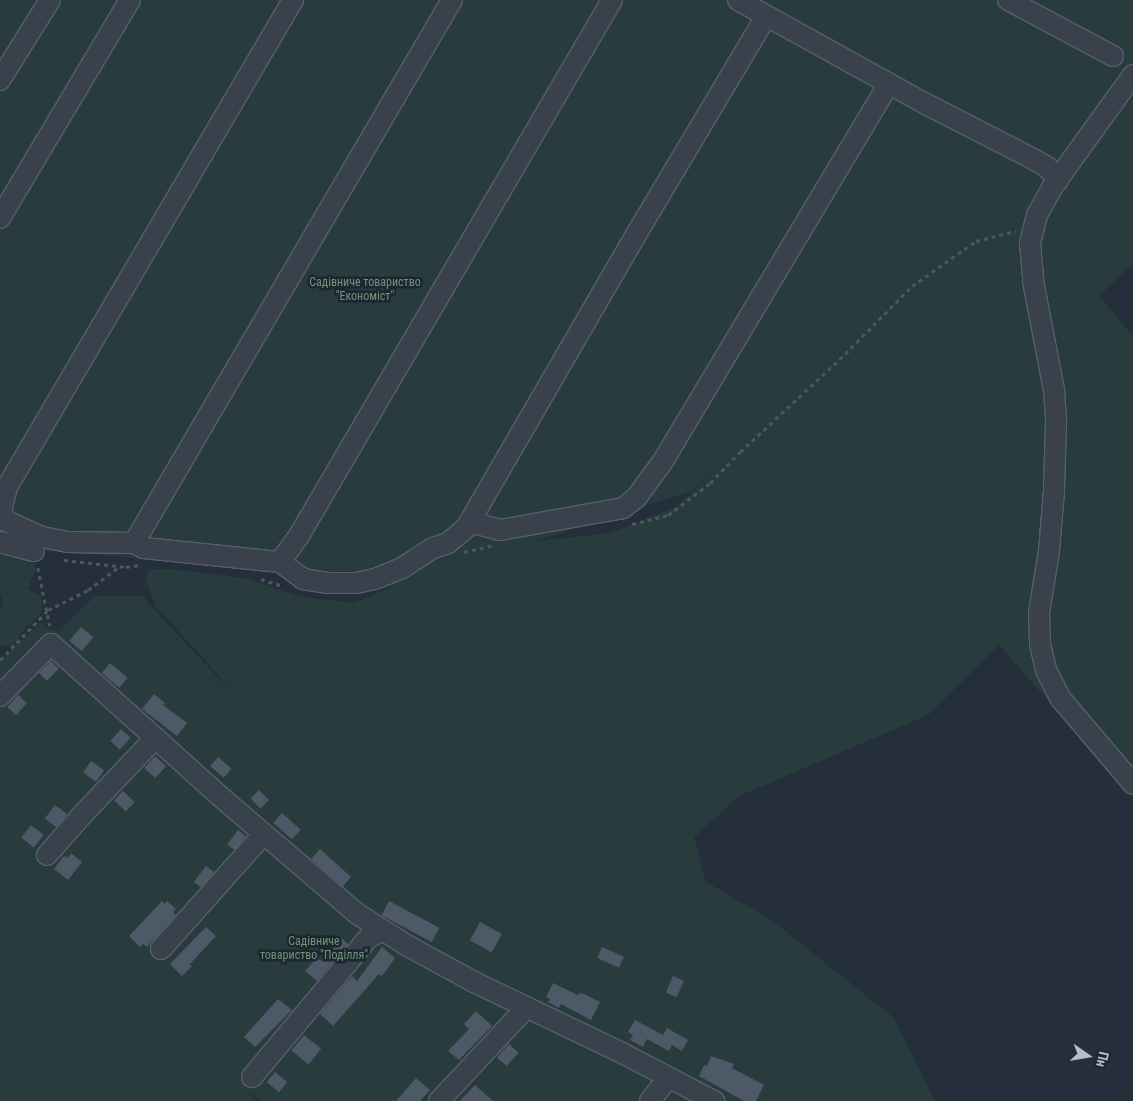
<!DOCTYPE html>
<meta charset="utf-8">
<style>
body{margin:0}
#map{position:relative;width:1133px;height:1101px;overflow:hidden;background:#252f3c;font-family:"Roboto Condensed",sans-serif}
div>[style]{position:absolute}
.green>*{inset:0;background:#283c3e}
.building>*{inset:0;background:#4e5967;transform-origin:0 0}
.path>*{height:2.5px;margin-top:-1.25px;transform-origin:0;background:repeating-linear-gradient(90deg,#47595c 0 4px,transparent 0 8px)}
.roads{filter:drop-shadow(1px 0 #575f6a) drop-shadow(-1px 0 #575f6a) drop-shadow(0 1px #575f6a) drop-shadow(0 -1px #575f6a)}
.minor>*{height:20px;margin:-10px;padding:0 10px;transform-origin:10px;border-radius:10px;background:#39414c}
span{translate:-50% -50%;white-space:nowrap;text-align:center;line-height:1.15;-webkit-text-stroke:5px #1e2631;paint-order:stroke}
.park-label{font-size:12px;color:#6e9677}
.north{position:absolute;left:1063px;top:1031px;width:50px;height:50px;-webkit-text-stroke:4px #1e2631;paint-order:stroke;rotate:103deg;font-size:14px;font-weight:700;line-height:20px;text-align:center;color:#b5bcc7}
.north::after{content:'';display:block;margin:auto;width:18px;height:22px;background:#b5bcc7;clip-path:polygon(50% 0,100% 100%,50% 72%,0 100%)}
</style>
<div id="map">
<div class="green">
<div style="clip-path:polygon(evenodd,0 0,1133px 0,1133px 78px,1086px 139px,1037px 190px,1072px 162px,1133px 96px,1133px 263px,1099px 296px,1133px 336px,1133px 796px,999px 645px,928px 715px,739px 796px,694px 837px,706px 882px,773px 921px,894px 1018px,935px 1101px,260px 1101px,240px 1085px,257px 1101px,0 1101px,0 660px,42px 622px,50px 630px,59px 631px,95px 596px,142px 596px,235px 696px,205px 660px,156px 607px,146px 581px,148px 570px,170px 569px,244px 578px,301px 597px,354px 603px,396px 585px,57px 550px,32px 553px,32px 559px,36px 569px,28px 589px,41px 596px,42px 612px,25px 628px,12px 647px,0 645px,0 613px,3px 603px,0 594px,0 0,732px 457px,676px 507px,611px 533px,535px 541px,692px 491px,732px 457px)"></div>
</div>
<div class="building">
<div style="left:81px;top:627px;width:16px;height:18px;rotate:40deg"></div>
<div style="left:51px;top:661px;width:11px;height:17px;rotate:45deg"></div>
<div style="left:110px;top:663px;width:23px;height:13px;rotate:40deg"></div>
<div style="clip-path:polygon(154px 694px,165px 703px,163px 705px,187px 723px,177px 736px,142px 709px)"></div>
<div style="left:18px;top:695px;width:12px;height:16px;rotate:42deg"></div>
<div style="left:121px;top:729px;width:13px;height:16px;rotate:42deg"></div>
<div style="left:155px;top:756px;width:15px;height:16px;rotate:42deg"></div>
<div style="left:218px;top:757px;width:18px;height:12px;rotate:41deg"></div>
<div style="left:91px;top:761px;width:16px;height:14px;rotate:35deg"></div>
<div style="left:259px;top:790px;width:14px;height:12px;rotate:45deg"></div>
<div style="left:123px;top:791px;width:16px;height:13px;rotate:43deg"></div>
<div style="left:55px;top:805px;width:15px;height:17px;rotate:37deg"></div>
<div style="left:282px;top:813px;width:25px;height:13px;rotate:42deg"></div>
<div style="left:31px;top:825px;width:16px;height:16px;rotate:38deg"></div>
<div style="left:238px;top:830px;width:10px;height:18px;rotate:37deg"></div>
<div style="left:320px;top:849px;width:42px;height:13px;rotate:42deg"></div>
<div style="clip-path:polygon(71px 853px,82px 862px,68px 880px,54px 869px,64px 856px,68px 858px)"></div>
<div style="left:206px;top:866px;width:10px;height:20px;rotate:37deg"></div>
<div style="clip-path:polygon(162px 901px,164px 904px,167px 901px,176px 909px,173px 912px,176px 915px,147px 947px,143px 944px,140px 947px,129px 936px)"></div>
<div style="left:389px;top:901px;width:57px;height:16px;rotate:28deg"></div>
<div style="left:480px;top:922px;width:25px;height:21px;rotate:29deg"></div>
<div style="clip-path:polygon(206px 927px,216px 936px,190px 964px,192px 966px,182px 976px,170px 964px)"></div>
<div style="clip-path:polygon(340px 937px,348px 944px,317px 981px,305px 971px,317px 958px,321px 961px)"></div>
<div style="clip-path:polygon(382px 947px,395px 958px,382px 976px,379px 974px,333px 1026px,320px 1014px,352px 976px,357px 981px)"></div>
<div style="left:602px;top:947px;width:24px;height:12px;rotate:24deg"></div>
<div style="left:673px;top:976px;width:12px;height:18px;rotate:24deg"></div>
<div style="clip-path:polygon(553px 983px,578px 995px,580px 993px,584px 994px,600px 1002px,591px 1020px,561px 1004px,559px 1008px,548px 1002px,550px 999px,546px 997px)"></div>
<div style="clip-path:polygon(278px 999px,292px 1010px,255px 1047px,244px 1037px)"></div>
<div style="clip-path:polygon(476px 1011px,492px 1026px,459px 1060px,448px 1051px,469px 1029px,464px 1024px)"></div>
<div style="clip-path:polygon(635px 1020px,663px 1035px,667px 1028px,688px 1040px,682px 1051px,672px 1045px,669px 1051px,647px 1039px,643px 1047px,630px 1040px,633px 1035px,628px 1032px)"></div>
<div style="left:304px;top:1035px;width:22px;height:20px;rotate:39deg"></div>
<div style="left:509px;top:1044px;width:13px;height:18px;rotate:42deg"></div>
<div style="clip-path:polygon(711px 1056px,734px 1064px,732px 1068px,764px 1085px,756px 1101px,744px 1101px,699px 1076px,704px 1065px,707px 1066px)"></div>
<div style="left:275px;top:1072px;width:16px;height:13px;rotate:40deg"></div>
<div style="clip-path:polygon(416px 1078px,430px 1090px,420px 1101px,396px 1101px)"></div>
<div style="clip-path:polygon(475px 1085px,493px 1101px,460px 1101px)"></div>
</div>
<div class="path">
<div style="left:632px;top:524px;width:37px;rotate:-14deg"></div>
<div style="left:668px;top:515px;width:53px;rotate:-37.3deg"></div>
<div style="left:710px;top:483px;width:43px;rotate:-45.9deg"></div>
<div style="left:740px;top:452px;width:144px;rotate:-43deg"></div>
<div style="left:845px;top:354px;width:95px;rotate:-45.4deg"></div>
<div style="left:912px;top:286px;width:78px;rotate:-35.1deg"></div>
<div style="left:976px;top:241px;width:41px;rotate:-14deg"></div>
<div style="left:464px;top:552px;width:28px;rotate:-13deg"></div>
<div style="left:64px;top:560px;width:62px;rotate:6.4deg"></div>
<div style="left:126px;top:567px;width:14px;rotate:-8deg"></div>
<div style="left:38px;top:568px;width:59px;rotate:78.3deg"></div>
<div style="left:261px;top:579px;width:22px;rotate:18deg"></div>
<div style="left:0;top:660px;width:69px;rotate:-46.2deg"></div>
<div style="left:48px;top:610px;width:45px;rotate:-26.6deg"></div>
<div style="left:88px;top:590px;width:40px;rotate:-37deg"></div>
</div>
<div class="roads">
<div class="minor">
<div style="left:293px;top:0;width:565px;rotate:120.42deg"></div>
<div style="left:7px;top:487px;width:25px;rotate:104deg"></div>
<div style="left:1px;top:511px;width:11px;rotate:63deg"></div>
<div style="left:6px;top:521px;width:39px;rotate:24deg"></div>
<div style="left:42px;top:537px;width:25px;rotate:11deg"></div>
<div style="left:67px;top:542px;width:67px;rotate:0.9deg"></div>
<div style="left:134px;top:543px;width:11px;rotate:27deg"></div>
<div style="left:144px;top:548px;width:137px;rotate:5.9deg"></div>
<div style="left:280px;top:562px;width:34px;rotate:-54deg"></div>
<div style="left:300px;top:534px;width:618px;rotate:-59.7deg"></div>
<div style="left:738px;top:0;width:215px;rotate:29deg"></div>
<div style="left:926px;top:104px;width:123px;rotate:27.2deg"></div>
<div style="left:1035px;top:160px;width:14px;rotate:30deg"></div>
<div style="left:1047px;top:167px;width:17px;rotate:50deg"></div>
<div style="left:1008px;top:0;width:119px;rotate:28.1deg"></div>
<div style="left:1133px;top:75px;width:137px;rotate:125.8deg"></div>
<div style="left:1053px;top:186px;width:33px;rotate:119deg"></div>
<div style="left:1037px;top:215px;width:29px;rotate:104deg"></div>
<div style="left:1030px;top:243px;width:38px;rotate:85deg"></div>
<div style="left:1033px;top:281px;width:111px;rotate:79.1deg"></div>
<div style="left:1054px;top:390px;width:32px;rotate:86deg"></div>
<div style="left:1056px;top:422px;width:69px;rotate:91.7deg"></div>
<div style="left:1054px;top:491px;width:60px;rotate:94.8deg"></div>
<div style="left:1049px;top:551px;width:63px;rotate:99.2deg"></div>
<div style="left:1039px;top:613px;width:31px;rotate:88deg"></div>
<div style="left:1040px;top:644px;width:27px;rotate:77deg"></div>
<div style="left:1046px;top:670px;width:33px;rotate:63deg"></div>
<div style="left:1061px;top:699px;width:111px;rotate:49.7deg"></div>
<div style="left:0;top:80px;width:94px;rotate:-58deg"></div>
<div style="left:0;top:218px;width:254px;rotate:-59.2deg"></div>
<div style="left:470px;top:522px;width:31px;rotate:15deg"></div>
<div style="left:500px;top:530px;width:125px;rotate:-10.1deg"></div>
<div style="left:623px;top:508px;width:16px;rotate:-38deg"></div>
<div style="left:636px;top:498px;width:46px;rotate:-53.9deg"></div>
<div style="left:663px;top:461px;width:440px;rotate:-59.1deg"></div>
<div style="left:0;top:542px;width:35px;rotate:15deg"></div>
<div style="left:134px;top:543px;width:629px;rotate:-59.65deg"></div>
<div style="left:280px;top:562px;width:29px;rotate:36deg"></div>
<div style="left:303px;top:579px;width:24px;rotate:9deg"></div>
<div style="left:327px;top:583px;width:29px"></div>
<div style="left:356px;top:583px;width:19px;rotate:-12deg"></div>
<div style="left:375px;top:579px;width:29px;rotate:-22deg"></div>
<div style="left:402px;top:568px;width:37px;rotate:-33deg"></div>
<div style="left:433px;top:548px;width:16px;rotate:-18deg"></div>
<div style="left:448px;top:543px;width:23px;rotate:-40deg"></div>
<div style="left:466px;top:528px;width:341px;rotate:-59.9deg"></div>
<div style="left:637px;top:233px;width:252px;rotate:-59.2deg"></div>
<div style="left:0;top:696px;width:73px;rotate:-45.6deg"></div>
<div style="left:51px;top:644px;width:230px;rotate:42deg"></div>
<div style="left:222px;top:798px;width:177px;rotate:40.6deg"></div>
<div style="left:356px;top:913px;width:62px;rotate:32.4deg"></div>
<div style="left:408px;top:946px;width:75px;rotate:28.6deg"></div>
<div style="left:474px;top:982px;width:166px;rotate:25.6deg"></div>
<div style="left:624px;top:1054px;width:102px;rotate:27.6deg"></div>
<div style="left:47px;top:855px;width:55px;rotate:-48.7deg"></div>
<div style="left:83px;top:814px;width:105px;rotate:-46.5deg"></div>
<div style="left:161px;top:949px;width:154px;rotate:-48.2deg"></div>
<div style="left:252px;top:1077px;width:182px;rotate:-50.1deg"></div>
<div style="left:369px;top:937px;width:14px;rotate:-25deg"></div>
<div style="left:439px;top:1101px;width:127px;rotate:-46.9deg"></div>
<div style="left:650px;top:1101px;width:29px;rotate:-52deg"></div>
</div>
</div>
<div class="park-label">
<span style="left:365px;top:290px">Садівниче товариство<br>"Економіст"</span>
<span style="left:314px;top:949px">Садівниче<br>товариство "Поділля"</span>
</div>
<div class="north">Пн</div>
</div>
